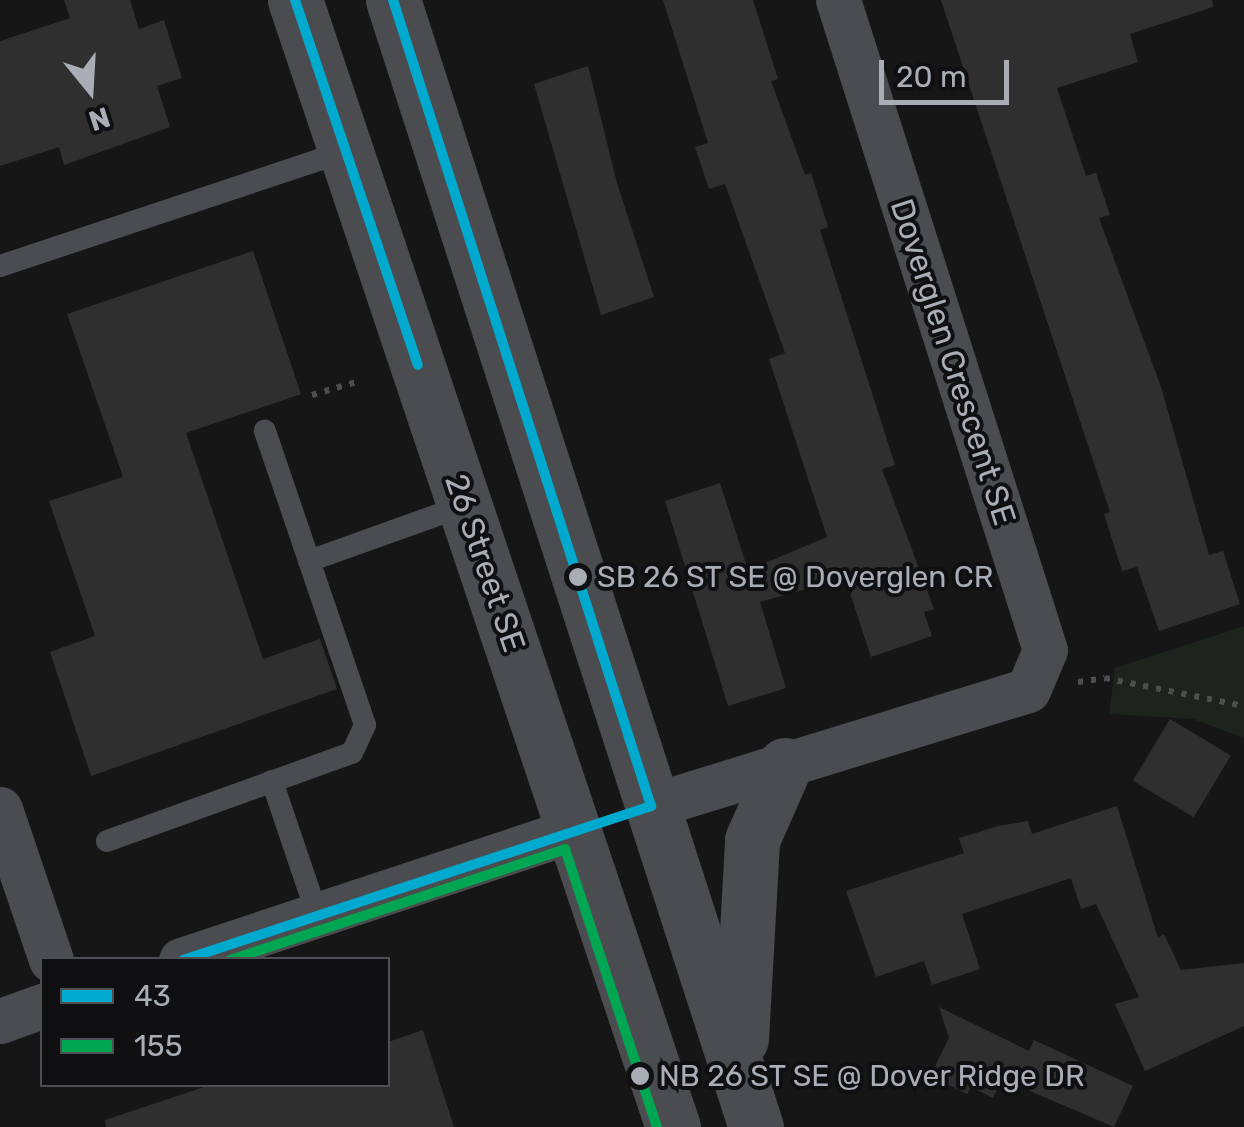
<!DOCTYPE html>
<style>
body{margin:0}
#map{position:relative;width:1244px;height:1127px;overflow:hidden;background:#161616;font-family:Rubik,sans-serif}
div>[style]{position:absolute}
.green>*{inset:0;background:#1d231d}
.building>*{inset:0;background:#2f2f30;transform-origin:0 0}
.path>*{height:6px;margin-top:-3px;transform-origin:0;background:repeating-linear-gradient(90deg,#4c4e50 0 5px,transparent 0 13px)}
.service>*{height:22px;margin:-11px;padding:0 11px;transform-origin:11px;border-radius:11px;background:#4a4c4f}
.minor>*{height:45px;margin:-22.5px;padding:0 22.5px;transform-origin:22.5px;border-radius:22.5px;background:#4a4c4f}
.tertiary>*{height:55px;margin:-27.5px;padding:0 27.5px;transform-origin:27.5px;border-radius:27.5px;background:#4a4c4f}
.bus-1>*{height:10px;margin:-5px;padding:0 5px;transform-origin:5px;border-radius:5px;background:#00a9ce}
.bus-2>*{height:10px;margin:-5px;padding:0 5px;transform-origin:5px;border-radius:5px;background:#00a651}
.dots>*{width:28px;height:28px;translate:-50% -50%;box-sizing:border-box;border:5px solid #101012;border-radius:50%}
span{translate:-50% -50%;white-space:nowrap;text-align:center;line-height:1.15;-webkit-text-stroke:8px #101012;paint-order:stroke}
.bus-label{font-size:30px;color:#a8adb6}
.left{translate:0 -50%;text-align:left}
.street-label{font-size:32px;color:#a8adb6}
.legend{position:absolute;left:40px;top:957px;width:350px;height:130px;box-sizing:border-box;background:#101012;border:2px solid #4d4f54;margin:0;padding:12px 18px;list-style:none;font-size:30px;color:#a8adb6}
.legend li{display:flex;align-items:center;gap:20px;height:50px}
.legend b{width:50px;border:2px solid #4d4f54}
.north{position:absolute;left:40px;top:40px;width:100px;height:100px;-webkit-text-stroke:8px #101012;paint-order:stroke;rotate:162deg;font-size:28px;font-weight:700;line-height:40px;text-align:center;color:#a8adb6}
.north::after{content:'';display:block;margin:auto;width:35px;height:45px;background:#a8adb6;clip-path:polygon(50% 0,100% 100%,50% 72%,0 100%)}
.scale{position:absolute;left:879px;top:60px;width:130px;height:45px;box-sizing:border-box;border:5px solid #a8adb6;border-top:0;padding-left:12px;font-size:30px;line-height:35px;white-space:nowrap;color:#a8adb6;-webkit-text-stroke:8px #101012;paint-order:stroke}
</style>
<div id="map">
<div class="green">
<div style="clip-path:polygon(1244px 626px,1244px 738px,1193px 719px,1109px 714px,1115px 668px)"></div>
</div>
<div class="building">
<div style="clip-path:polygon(64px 0,130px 0,139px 29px,164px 20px,182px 78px,157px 86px,170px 127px,64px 165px,59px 147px,0 166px,0 41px,70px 18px)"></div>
<div style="clip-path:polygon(663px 0,753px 0,778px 79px,771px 81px,805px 175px,811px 173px,828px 227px,820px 230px,895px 465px,882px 469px,934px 609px,924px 612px,932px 636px,871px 657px,845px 578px,760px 602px,786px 688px,728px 706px,665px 501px,720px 483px,748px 570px,827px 537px,769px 359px,785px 353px,725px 184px,709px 189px,695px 147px,708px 143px)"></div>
<div style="clip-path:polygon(941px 0,1212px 0,1213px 7px,1130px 34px,1138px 62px,1057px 88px,1086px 176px,1096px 173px,1110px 215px,1099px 218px,1161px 387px,1209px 555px,1223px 551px,1240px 604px,1159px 631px,1137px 567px,1122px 571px,1104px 514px,1110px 512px)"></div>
<div style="clip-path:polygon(588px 66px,617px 183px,654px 297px,601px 315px,534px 84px)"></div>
<div style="clip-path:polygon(253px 251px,301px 394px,186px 433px,263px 659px,320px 639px,337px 689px,91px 776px,50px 652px,95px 636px,49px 501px,123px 477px,67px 314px)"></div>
<div style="left:1170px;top:719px;width:71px;height:72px;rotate:31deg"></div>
<div style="clip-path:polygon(1117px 806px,1158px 938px,1164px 934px,1181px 970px,1244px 963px,1244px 1026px,1145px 1071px,1115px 1004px,1139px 997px,1096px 904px,1081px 909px,1071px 878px,962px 914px,980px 969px,932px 985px,924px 961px,876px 977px,846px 891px,964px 853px,959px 838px,998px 826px,1028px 821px,1032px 834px)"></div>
<div style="clip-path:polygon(939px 1007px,1029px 1051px,1034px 1040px,1133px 1086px,1114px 1127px,1002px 1079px,993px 1098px,971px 1087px,967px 1094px,930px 1076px,949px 1038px)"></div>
<div style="clip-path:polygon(423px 1030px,454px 1127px,106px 1127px,105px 1120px,213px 1084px,388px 1084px,388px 1042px)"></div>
</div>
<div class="path">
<div style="left:312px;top:395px;width:50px;rotate:-16.3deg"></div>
<div style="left:1078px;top:682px;width:27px;rotate:-8deg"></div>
<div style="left:1105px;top:678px;width:142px;rotate:11.4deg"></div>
</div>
<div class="service">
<div style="left:0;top:266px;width:365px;rotate:-18.4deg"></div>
<div style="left:309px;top:561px;width:166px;rotate:-19.7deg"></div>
<div style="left:272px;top:781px;width:140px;rotate:71.3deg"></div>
<div style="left:107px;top:841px;width:260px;rotate:-19.8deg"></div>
<div style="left:352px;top:753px;width:31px;rotate:-65deg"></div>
<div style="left:365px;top:725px;width:311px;rotate:-108.8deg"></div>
</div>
<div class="minor">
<div style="left:651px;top:806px;width:394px;rotate:-17.1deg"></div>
<div style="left:1028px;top:690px;width:43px;rotate:-67deg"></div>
<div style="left:1045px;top:650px;width:682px;rotate:-107.66deg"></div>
<div style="left:0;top:809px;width:159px;rotate:71.3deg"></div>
<div style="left:181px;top:960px;width:415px;rotate:-18.3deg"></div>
<div style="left:0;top:1021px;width:45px;rotate:-19.7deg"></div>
</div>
<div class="tertiary">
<div style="left:295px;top:0;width:1189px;rotate:71.46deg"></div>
<div style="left:393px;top:0;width:1184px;rotate:72.15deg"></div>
<div style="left:741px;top:1039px;width:199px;rotate:-86.8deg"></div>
<div style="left:752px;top:840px;width:82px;rotate:-66.3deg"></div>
</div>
<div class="bus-1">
<div style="left:295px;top:0;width:385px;rotate:71.4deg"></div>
<div style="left:183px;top:960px;width:493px;rotate:-18.2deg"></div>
<div style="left:651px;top:806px;width:846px;rotate:-107.75deg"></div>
</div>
<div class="bus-2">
<div style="left:230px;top:960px;width:353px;rotate:-18.3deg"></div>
<div style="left:565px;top:849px;width:293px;rotate:71.7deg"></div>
</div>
<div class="dots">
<div style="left:578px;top:577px;background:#a8adb6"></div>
<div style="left:640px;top:1076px;background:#a8adb6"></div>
</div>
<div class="bus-label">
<span class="left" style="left:597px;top:577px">SB 26 ST SE @ Doverglen CR</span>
<span class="left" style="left:659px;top:1076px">NB 26 ST SE @ Dover Ridge DR</span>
</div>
<div class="street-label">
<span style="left:953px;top:362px;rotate:72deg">Doverglen Crescent SE</span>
<span style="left:485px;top:563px;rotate:71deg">26 Street SE</span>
</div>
<ul class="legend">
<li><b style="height:12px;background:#00a9ce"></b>43</li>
<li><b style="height:12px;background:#00a651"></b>155</li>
</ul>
<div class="north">N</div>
<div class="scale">20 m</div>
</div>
